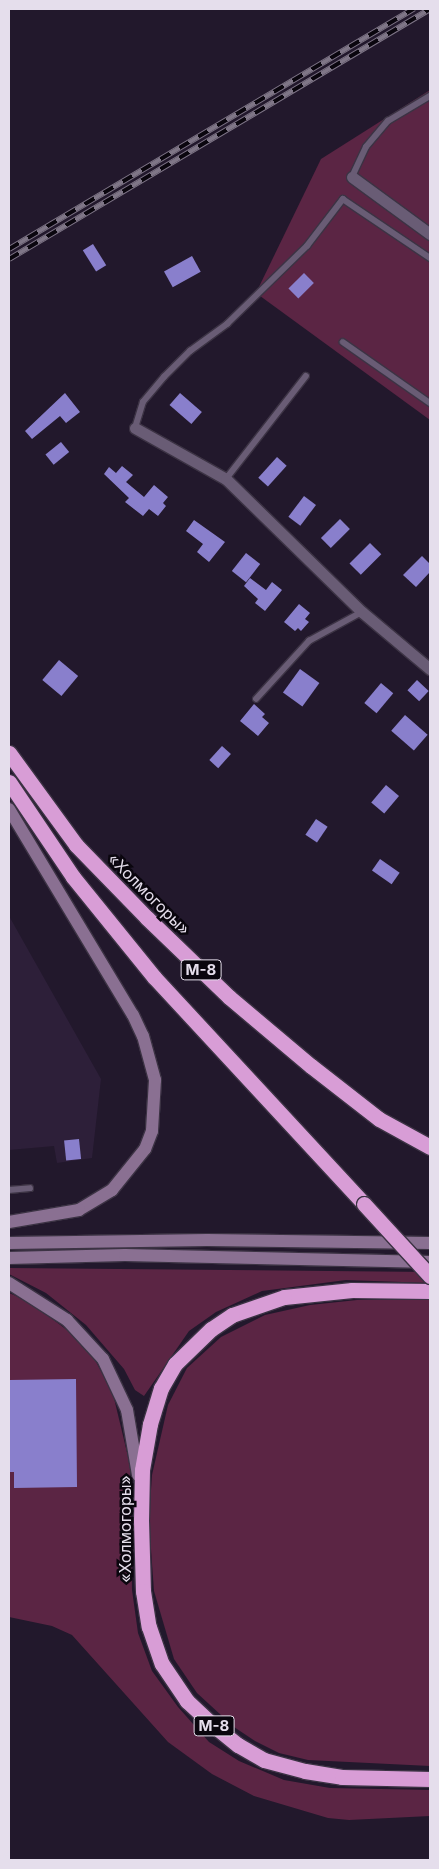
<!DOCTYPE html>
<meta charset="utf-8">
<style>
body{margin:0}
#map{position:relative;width:439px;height:1869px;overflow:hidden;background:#22182c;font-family:Inter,sans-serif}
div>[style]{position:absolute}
.built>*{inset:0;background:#2d1f39}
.green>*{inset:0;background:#5b2544}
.building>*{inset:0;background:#897fcc;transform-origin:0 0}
.roads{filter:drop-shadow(1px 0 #3c3344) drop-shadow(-1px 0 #3c3344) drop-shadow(0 1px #3c3344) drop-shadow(0 -1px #3c3344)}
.lane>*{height:5.5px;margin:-2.75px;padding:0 2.75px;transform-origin:2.75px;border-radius:2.75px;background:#695c75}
.street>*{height:11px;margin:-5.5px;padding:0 5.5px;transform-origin:5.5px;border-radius:5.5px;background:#695c75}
.secondary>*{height:12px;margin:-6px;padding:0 6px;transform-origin:6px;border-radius:6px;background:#8a7092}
.highway>*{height:15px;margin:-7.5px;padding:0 7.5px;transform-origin:7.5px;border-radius:7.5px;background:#d89dd6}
.rail>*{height:5.5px;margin-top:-2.75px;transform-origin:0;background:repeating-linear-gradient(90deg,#0a060e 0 11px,#7f7687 0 22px);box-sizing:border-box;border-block:1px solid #7f7687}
.bridges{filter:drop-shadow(1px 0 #3c3344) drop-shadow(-1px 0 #3c3344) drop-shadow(0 1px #3c3344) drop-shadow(0 -1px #3c3344)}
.highway-bridge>*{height:15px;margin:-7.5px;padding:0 7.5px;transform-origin:7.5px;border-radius:7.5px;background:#d89dd6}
span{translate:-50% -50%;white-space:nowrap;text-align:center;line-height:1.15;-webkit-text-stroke:5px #0a060e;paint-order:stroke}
.shield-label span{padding:1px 4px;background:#0a060e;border:1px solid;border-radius:4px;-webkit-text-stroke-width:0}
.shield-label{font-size:15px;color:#e5deec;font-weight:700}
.street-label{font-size:16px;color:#e5deec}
.frame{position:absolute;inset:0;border:10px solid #e5deec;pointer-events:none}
</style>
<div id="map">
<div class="built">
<div style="clip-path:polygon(9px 916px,101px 1079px,92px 1158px,57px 1163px,54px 1146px,9px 1150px)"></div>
</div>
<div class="green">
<div style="clip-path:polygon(430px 90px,430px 420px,256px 293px,321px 159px)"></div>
<div style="clip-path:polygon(9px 1268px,430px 1272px,430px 1283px,346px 1280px,262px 1291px,216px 1312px,189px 1331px,144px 1396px,135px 1390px,124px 1369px,86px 1325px,46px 1293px,9px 1274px)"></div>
<div style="clip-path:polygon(9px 1293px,28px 1301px,67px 1330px,94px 1358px,113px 1394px,130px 1465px,132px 1590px,138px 1633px,152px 1671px,178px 1707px,209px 1742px,239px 1761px,284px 1780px,330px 1788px,430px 1790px,430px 1816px,349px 1820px,328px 1818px,254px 1796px,212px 1774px,168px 1742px,72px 1635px,52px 1626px,9px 1617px)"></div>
<div style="clip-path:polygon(357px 1300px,430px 1300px,430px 1766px,308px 1760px,279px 1753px,255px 1741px,234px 1727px,197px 1693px,174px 1659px,154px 1591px,149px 1521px,152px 1475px,168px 1405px,187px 1368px,221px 1337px,265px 1315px,310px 1305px)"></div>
</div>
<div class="building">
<div style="left:93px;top:244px;width:25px;height:12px;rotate:58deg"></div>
<div style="left:192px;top:256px;width:18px;height:32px;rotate:61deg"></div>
<div style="left:304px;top:273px;width:14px;height:22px;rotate:45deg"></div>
<div style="clip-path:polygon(65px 393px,80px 412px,66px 423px,60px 416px,32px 439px,25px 431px)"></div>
<div style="left:180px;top:393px;width:29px;height:16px;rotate:41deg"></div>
<div style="left:61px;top:442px;width:13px;height:20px;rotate:51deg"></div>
<div style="left:277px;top:457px;width:13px;height:28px;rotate:42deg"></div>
<div style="clip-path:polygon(122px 466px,133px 475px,126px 482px,144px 497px,154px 485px,168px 497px,163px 503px,166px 506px,158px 516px,149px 509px,143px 516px,125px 502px,129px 498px,104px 474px,109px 467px,116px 473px)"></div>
<div style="left:304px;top:496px;width:15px;height:26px;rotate:37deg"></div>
<div style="left:340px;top:519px;width:14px;height:27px;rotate:45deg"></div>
<div style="clip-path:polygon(194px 520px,225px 542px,209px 562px,197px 552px,203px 544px,186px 531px)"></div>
<div style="left:370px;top:543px;width:16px;height:29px;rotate:45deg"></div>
<div style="left:246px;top:553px;width:18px;height:23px;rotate:38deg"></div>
<div style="clip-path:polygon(422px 556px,430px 564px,430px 572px,416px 587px,403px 575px)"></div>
<div style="clip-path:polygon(250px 578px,266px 590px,272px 582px,282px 590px,265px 611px,255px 603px,258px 599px,244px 586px)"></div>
<div style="clip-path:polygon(299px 604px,310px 613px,305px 619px,309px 622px,301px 631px,298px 628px,295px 631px,284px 622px)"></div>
<div style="left:59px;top:660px;width:25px;height:26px;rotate:40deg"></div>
<div style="left:300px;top:669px;width:24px;height:29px;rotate:36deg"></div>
<div style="left:417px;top:680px;width:16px;height:14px;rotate:43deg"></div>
<div style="left:381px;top:683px;width:16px;height:26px;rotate:40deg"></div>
<div style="clip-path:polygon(254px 704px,265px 714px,262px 717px,269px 723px,258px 736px,240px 721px)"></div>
<div style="left:405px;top:715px;width:30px;height:21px;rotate:41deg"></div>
<div style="left:222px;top:746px;width:12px;height:19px;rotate:42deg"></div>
<div style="left:386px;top:785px;width:17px;height:23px;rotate:40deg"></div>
<div style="left:316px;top:819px;width:14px;height:19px;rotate:34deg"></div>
<div style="left:380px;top:859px;width:24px;height:14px;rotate:35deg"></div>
<div style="left:79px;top:1139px;width:20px;height:15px;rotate:84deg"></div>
<div style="clip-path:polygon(76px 1379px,77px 1487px,14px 1488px,14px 1472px,9px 1472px,9px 1380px)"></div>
</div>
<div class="roads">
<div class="lane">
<div style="left:352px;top:177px;width:33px;rotate:-65deg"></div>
<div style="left:366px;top:147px;width:34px;rotate:-50deg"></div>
<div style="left:388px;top:121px;width:49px;rotate:-30.8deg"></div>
<div style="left:343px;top:342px;width:106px;rotate:35deg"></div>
<div style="left:135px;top:428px;width:27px;rotate:-73deg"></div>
<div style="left:143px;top:402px;width:33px;rotate:-50deg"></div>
<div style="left:164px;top:377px;width:37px;rotate:-45deg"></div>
<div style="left:190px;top:351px;width:46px;rotate:-36.1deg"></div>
<div style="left:227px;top:324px;width:112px;rotate:-44.3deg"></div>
<div style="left:307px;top:246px;width:59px;rotate:-52.5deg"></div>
<div style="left:343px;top:199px;width:105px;rotate:34.1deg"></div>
<div style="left:226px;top:479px;width:130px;rotate:-52.2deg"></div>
<div style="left:256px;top:699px;width:79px;rotate:-47.6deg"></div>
<div style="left:309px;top:641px;width:60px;rotate:-28.7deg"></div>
<div style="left:9px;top:1190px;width:21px;rotate:-5deg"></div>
</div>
<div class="street">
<div style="left:352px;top:177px;width:97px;rotate:36.2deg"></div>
<div style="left:135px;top:428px;width:104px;rotate:29.3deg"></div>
<div style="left:226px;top:479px;width:190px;rotate:44.4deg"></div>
<div style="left:362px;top:612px;width:89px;rotate:40deg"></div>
</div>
<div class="secondary">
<div style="left:9px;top:809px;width:240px;rotate:59deg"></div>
<div style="left:133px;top:1015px;width:23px;rotate:65deg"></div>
<div style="left:143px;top:1036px;width:46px;rotate:74.7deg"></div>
<div style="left:155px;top:1080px;width:51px;rotate:93.4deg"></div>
<div style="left:152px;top:1131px;width:19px;rotate:111deg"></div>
<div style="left:145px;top:1149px;width:53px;rotate:128.8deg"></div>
<div style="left:112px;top:1190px;width:39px;rotate:149deg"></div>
<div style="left:79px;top:1210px;width:71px;rotate:170.3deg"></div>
<div style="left:9px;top:1243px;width:198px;rotate:-0.9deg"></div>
<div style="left:207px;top:1240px;width:223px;rotate:0.8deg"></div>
<div style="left:9px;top:1258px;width:116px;rotate:-1.5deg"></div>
<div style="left:125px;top:1255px;width:305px;rotate:1.3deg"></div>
<div style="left:9px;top:1283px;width:69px;rotate:32.5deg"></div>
<div style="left:67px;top:1320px;width:53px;rotate:47.3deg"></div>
<div style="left:103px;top:1359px;width:56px;rotate:64.8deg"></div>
<div style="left:127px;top:1410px;width:66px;rotate:80.4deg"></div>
</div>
<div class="highway">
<div style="left:9px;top:753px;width:114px;rotate:53.9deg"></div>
<div style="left:76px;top:845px;width:102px;rotate:45.8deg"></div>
<div style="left:147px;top:918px;width:114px;rotate:43.9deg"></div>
<div style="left:229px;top:997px;width:107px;rotate:40.1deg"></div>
<div style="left:311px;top:1066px;width:86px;rotate:37.9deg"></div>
<div style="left:379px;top:1119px;width:58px;rotate:28.8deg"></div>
<div style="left:9px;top:782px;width:115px;rotate:56deg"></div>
<div style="left:73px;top:877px;width:129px;rotate:51deg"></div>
<div style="left:154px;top:977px;width:309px;rotate:47.2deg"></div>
<div style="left:430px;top:1291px;width:78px;rotate:-179.3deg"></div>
<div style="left:352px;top:1290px;width:68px;rotate:174.1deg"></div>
<div style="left:284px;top:1297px;width:55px;rotate:160.9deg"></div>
<div style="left:232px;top:1315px;width:25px;rotate:146deg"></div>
<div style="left:211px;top:1329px;width:50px;rotate:135.8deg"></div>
<div style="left:175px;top:1364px;width:28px;rotate:120deg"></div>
<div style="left:161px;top:1388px;width:38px;rotate:107deg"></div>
<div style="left:150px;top:1424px;width:47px;rotate:99.9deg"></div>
<div style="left:142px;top:1470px;width:50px;rotate:91.1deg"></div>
<div style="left:141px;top:1520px;width:71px;rotate:88.4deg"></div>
<div style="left:143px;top:1591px;width:36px;rotate:81deg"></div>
<div style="left:149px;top:1627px;width:39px;rotate:71deg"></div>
<div style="left:162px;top:1664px;width:45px;rotate:56deg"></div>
<div style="left:187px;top:1701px;width:35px;rotate:43deg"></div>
<div style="left:213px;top:1725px;width:32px;rotate:39deg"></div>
<div style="left:238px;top:1745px;width:30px;rotate:30deg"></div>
<div style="left:264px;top:1760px;width:42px;rotate:15deg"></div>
<div style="left:305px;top:1771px;width:37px;rotate:9deg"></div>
<div style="left:342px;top:1777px;width:88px;rotate:1.3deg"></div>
</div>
</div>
<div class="rail">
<div style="left:9px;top:249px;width:471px;rotate:-30.7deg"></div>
<div style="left:9px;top:259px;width:490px;rotate:-30.7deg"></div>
</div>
<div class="bridges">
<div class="highway-bridge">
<div style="left:364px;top:1204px;width:98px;rotate:47.5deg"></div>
</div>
</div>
<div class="shield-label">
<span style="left:201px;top:970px">М-8</span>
<span style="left:214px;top:1726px">М-8</span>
</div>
<div class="street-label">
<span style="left:149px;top:894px;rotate:45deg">«Холмогоры»</span>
<span style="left:125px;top:1529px;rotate:-90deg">«Холмогоры»</span>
</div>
<div class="frame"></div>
</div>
